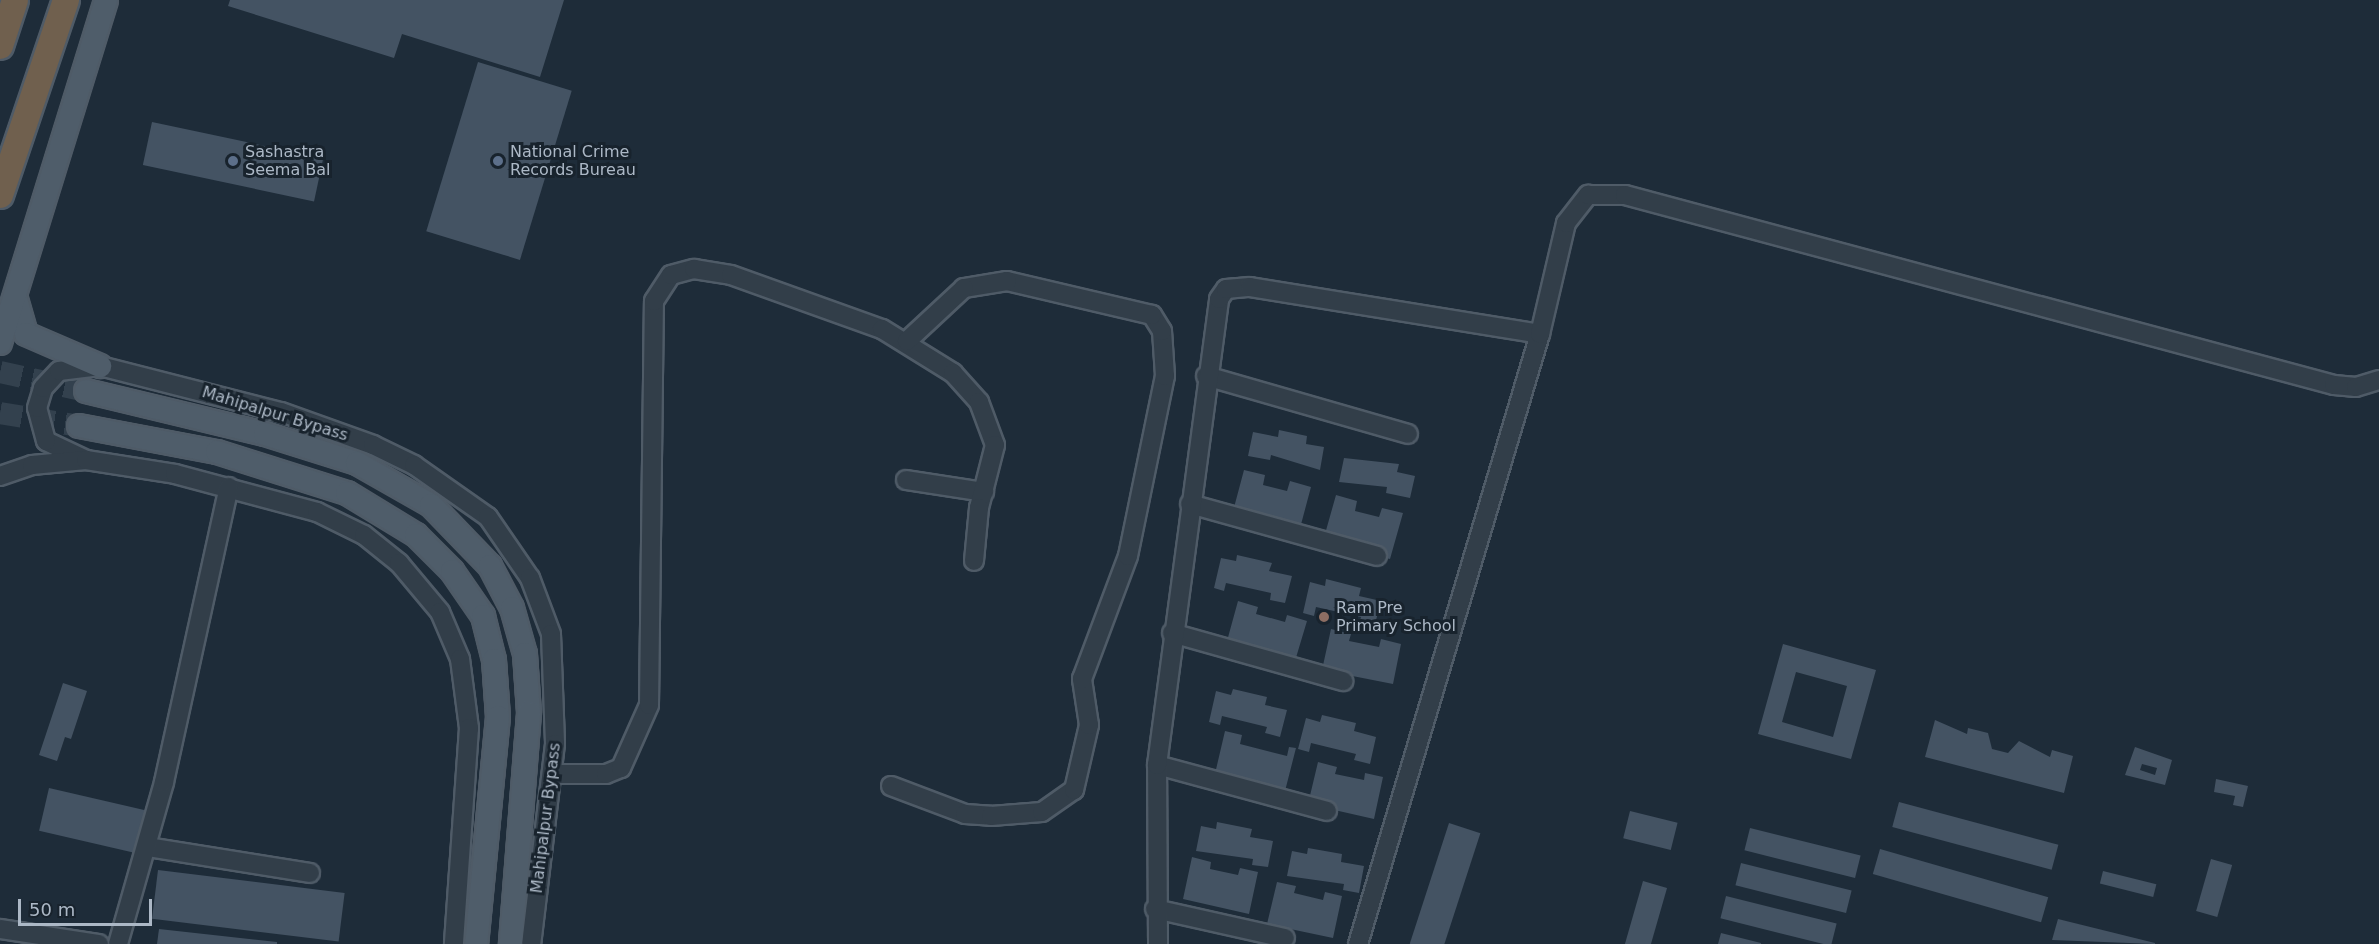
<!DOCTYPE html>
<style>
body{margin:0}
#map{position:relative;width:2379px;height:944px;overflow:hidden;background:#1e2c39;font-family:"DejaVu Sans",sans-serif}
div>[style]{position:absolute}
.building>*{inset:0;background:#445363;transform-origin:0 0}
.major-tunnel>*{height:22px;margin-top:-11px;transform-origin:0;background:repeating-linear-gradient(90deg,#33414e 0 22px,transparent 0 33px)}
.roads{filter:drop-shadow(2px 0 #4f5b67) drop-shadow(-2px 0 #4f5b67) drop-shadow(0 2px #4f5b67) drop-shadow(0 -2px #4f5b67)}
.minor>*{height:18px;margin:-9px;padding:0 9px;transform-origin:9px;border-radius:9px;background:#323e49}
.major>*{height:22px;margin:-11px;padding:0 11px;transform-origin:11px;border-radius:11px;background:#4f5d6a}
.highway>*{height:26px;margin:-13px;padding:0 13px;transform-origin:13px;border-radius:13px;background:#70604e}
.dots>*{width:16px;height:16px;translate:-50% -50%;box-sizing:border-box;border:3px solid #18232d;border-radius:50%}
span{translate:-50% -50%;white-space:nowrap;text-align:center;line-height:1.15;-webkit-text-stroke:6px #18232d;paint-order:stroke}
.poi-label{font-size:16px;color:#acb8c6}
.left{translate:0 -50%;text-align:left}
.street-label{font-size:16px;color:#acb8c6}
.scale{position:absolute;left:18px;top:899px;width:134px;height:27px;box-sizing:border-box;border:3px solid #acb8c6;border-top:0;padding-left:8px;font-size:18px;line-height:21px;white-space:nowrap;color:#acb8c6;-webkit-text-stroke:4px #18232d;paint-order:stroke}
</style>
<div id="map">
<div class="building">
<div style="clip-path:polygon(230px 0,564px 0,540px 77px,402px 34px,394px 58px,228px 6px)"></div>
<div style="left:478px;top:62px;width:98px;height:177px;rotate:17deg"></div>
<div style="left:152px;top:122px;width:175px;height:44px;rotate:12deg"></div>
<div style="clip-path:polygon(1279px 430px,1307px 436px,1306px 444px,1324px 447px,1320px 470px,1271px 455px,1270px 460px,1248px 456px,1253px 432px,1278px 437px)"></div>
<div style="clip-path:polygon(1344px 458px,1399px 464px,1397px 472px,1415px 476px,1410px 498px,1386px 493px,1387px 487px,1339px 482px)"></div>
<div style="clip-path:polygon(1244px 470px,1265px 475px,1263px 485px,1287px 491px,1290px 481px,1311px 487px,1299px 532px,1287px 529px,1289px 521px,1256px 513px,1254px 521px,1232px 515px)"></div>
<div style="clip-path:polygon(1336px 495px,1357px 501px,1355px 511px,1379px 517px,1382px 508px,1403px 513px,1390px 559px,1378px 556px,1380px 548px,1348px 539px,1323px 541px)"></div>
<div style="clip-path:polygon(1237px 555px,1272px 563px,1269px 571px,1292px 576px,1285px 603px,1270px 600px,1271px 593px,1226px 583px,1224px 591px,1214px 588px,1221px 558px,1236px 561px)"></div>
<div style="clip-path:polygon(1326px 579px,1361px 588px,1359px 596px,1381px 601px,1374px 628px,1359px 624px,1361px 617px,1316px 607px,1314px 616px,1303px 613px,1310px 582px,1325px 586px)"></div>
<div style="clip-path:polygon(1238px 601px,1258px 607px,1256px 614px,1285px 622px,1287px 615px,1307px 621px,1295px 661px,1227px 641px)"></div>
<div style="clip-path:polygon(1331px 629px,1351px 634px,1349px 641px,1379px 647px,1381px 639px,1401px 644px,1393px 684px,1322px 670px)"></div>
<div style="clip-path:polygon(evenodd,1783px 644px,1876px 670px,1851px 759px,1758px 734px,1783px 644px,1796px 672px,1847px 686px,1833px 737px,1782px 722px,1796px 672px)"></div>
<div style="clip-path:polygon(63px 683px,87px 691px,71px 739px,65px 737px,57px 761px,39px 755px)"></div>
<div style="clip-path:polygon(1233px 689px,1267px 697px,1265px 705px,1287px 710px,1280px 737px,1265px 733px,1267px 727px,1222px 716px,1220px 725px,1209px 722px,1216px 691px,1231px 695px)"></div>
<div style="clip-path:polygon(1322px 715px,1356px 723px,1354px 731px,1376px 737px,1370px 764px,1354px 760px,1356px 754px,1311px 743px,1309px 752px,1298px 749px,1306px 718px,1320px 722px)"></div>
<div style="clip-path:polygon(1935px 720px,1967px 734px,1968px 728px,1988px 733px,1992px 749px,2008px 753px,2019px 741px,2050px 757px,2052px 750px,2073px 756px,2064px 793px,1925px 757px)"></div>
<div style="clip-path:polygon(1225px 731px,1242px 735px,1240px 744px,1287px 756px,1289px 747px,1296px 748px,1284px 795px,1214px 778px)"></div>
<div style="clip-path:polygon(evenodd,2135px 747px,2172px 760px,2165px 785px,2125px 775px,2135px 747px,2142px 764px,2157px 768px,2155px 775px,2140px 770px,2142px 764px)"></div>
<div style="clip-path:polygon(1318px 762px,1337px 767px,1335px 774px,1364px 780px,1365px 773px,1383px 777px,1374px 819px,1308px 804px)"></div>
<div style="clip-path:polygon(2216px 779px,2248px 786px,2243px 807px,2233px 805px,2235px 796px,2214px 792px)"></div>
<div style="left:49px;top:788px;width:101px;height:44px;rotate:13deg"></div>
<div style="left:1899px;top:802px;width:165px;height:26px;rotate:15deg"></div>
<div style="left:1630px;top:811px;width:49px;height:28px;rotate:14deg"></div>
<div style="clip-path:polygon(1217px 822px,1252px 829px,1250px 837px,1273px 841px,1268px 867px,1252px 865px,1253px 859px,1196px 851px,1201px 826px,1216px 829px)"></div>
<div style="left:1449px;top:823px;width:33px;height:127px;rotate:18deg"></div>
<div style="left:1750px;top:828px;width:114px;height:23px;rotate:14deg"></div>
<div style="clip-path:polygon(1308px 848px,1342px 854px,1341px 862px,1364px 866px,1359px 893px,1343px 890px,1344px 884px,1287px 876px,1292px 851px,1307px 854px)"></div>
<div style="left:1880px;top:849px;width:175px;height:26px;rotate:16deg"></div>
<div style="clip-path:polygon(1192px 857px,1211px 862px,1210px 869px,1238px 875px,1240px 868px,1258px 872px,1249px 914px,1183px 899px)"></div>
<div style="left:2211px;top:859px;width:22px;height:54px;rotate:16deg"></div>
<div style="left:1741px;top:863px;width:114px;height:23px;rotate:14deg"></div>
<div style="left:158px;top:870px;width:188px;height:49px;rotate:7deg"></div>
<div style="left:2103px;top:871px;width:55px;height:13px;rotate:14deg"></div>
<div style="left:1643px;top:881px;width:25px;height:66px;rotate:16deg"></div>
<div style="clip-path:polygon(1277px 882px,1296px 886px,1294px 893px,1323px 900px,1325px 892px,1342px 896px,1333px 938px,1267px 924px)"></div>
<div style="left:1726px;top:896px;width:114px;height:23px;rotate:14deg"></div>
<div style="clip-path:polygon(2058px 919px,2155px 943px,2155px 944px,2052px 940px)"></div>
<div style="clip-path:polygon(159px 929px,277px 942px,277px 944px,157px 944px)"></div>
<div style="clip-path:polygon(1721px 933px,1761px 943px,1761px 944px,1718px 944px)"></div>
</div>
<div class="major-tunnel">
<div style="left:0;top:372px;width:88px;rotate:12.5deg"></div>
<div style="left:0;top:413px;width:80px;rotate:9.3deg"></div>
</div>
<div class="roads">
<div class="minor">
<div style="left:1206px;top:376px;width:210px;rotate:16deg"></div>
<div style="left:86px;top:460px;width:44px;rotate:-154.6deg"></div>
<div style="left:46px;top:441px;width:34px;rotate:-105deg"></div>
<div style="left:37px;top:408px;width:21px;rotate:-73deg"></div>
<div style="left:43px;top:388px;width:23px;rotate:-47deg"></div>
<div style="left:59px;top:371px;width:41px;rotate:-7deg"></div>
<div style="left:100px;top:366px;width:187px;rotate:14.3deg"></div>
<div style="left:281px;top:412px;width:98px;rotate:19.7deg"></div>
<div style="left:373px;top:445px;width:46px;rotate:26deg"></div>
<div style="left:414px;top:465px;width:90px;rotate:35.1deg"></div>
<div style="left:488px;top:517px;width:74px;rotate:55.5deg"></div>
<div style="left:530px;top:578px;width:60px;rotate:69.4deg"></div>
<div style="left:551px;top:634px;width:110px;rotate:87.9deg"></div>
<div style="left:555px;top:744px;width:201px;rotate:96.8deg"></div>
<div style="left:0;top:476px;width:34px;rotate:-19deg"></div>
<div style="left:32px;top:465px;width:54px;rotate:-5.3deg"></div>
<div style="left:86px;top:460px;width:90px;rotate:8.9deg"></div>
<div style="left:175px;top:474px;width:147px;rotate:15deg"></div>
<div style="left:317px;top:512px;width:52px;rotate:26.1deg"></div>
<div style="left:364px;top:535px;width:45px;rotate:38.7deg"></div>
<div style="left:399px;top:563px;width:64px;rotate:50.1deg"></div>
<div style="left:440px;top:612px;width:51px;rotate:66.9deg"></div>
<div style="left:460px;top:659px;width:70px;rotate:82.6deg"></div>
<div style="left:469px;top:728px;width:217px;rotate:94deg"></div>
<div style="left:906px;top:480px;width:79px;rotate:8.7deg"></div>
<div style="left:1190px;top:504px;width:194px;rotate:15.5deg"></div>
<div style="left:1172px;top:633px;width:178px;rotate:15.7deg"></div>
<div style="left:1157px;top:765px;width:176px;rotate:15.1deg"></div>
<div style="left:552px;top:774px;width:54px"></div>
<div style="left:606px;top:774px;width:16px;rotate:-22deg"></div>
<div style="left:621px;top:768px;width:69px;rotate:-66deg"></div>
<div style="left:649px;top:705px;width:404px;rotate:-89.3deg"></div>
<div style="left:654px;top:301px;width:31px;rotate:-57deg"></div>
<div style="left:671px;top:275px;width:24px;rotate:-15deg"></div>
<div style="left:694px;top:269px;width:37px;rotate:9deg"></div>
<div style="left:731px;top:275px;width:160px;rotate:19.7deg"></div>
<div style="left:882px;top:329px;width:84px;rotate:31.8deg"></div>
<div style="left:953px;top:373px;width:39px;rotate:48deg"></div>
<div style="left:979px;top:402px;width:46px;rotate:69.6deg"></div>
<div style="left:995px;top:445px;width:65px;rotate:104.3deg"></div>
<div style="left:979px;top:508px;width:53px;rotate:95.4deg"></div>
<div style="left:891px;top:786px;width:79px;rotate:20.7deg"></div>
<div style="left:965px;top:814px;width:26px;rotate:4deg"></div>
<div style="left:991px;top:816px;width:51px;rotate:-4.5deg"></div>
<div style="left:1042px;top:812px;width:39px;rotate:-35deg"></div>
<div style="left:1074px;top:790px;width:67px;rotate:-77deg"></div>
<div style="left:1089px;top:725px;width:47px;rotate:-98.7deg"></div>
<div style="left:1082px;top:679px;width:131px;rotate:-69.5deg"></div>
<div style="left:1128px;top:556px;width:184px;rotate:-78.4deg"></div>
<div style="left:1165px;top:376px;width:45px;rotate:-93.8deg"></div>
<div style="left:1162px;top:331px;width:19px;rotate:-122deg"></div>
<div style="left:1152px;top:315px;width:149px;rotate:-166.8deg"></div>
<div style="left:1007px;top:281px;width:44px;rotate:170.8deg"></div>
<div style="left:964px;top:288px;width:78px;rotate:137.1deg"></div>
<div style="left:148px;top:847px;width:164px;rotate:9.1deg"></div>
<div style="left:1155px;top:909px;width:133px;rotate:12.6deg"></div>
<div style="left:0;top:929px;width:100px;rotate:8.6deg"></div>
<div style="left:118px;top:944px;width:168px;rotate:-74.1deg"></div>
<div style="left:164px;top:782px;width:302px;rotate:-77.6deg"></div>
<div style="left:1158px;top:944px;width:179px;rotate:-90.3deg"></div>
<div style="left:1157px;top:765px;width:470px;rotate:-82.4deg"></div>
<div style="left:1219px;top:299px;width:12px;rotate:-55deg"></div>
<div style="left:1226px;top:289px;width:24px;rotate:-5deg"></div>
<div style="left:1250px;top:287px;width:294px;rotate:9.2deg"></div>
<div style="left:1358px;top:944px;width:637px;rotate:-73.39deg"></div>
<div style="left:1540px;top:334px;width:114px;rotate:-76.8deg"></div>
<div style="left:1566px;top:223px;width:36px;rotate:-52deg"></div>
<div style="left:1588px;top:195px;width:37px"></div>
<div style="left:1625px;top:195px;width:734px;rotate:15deg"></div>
<div style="left:2334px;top:385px;width:22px;rotate:5deg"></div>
<div style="left:2356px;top:387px;width:24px;rotate:-17deg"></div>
</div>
<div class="major">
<div style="left:16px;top:299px;width:36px;rotate:74deg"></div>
<div style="left:26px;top:334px;width:81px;rotate:23.4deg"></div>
<div style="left:0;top:343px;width:359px;rotate:-72.8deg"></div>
<div style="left:86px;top:391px;width:184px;rotate:13.5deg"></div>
<div style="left:265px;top:434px;width:96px;rotate:17.5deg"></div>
<div style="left:357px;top:463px;width:85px;rotate:29.6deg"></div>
<div style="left:431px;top:505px;width:85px;rotate:46deg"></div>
<div style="left:490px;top:566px;width:47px;rotate:62.4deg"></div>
<div style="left:512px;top:608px;width:48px;rotate:74.2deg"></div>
<div style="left:525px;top:654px;width:59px;rotate:86.1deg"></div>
<div style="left:529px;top:713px;width:232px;rotate:94.5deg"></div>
<div style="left:79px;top:426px;width:140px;rotate:10.7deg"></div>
<div style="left:217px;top:452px;width:136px;rotate:17.5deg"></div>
<div style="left:347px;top:493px;width:81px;rotate:31.3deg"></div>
<div style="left:416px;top:535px;width:51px;rotate:45deg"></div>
<div style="left:452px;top:571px;width:55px;rotate:55.4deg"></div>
<div style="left:483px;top:616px;width:45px;rotate:76deg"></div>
<div style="left:494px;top:660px;width:57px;rotate:86deg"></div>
<div style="left:498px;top:717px;width:228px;rotate:95.5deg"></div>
</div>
<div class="highway">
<div style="left:0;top:46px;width:48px;rotate:-71.9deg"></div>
<div style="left:0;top:195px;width:206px;rotate:-71.3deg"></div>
</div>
</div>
<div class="dots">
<div style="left:233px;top:161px;background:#5c6f8a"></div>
<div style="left:498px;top:161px;background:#5c6f8a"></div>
<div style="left:1324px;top:617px;background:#8d6e63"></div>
</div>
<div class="poi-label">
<span class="left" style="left:245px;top:161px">Sashastra<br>Seema Bal</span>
<span class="left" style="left:510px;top:161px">National Crime<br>Records Bureau</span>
<span class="left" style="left:1336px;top:617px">Ram Pre<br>Primary School</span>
</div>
<div class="street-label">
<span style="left:275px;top:414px;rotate:17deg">Mahipalpur Bypass</span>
<span style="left:546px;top:818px;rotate:-83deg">Mahipalpur Bypass</span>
</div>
<div class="scale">50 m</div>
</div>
